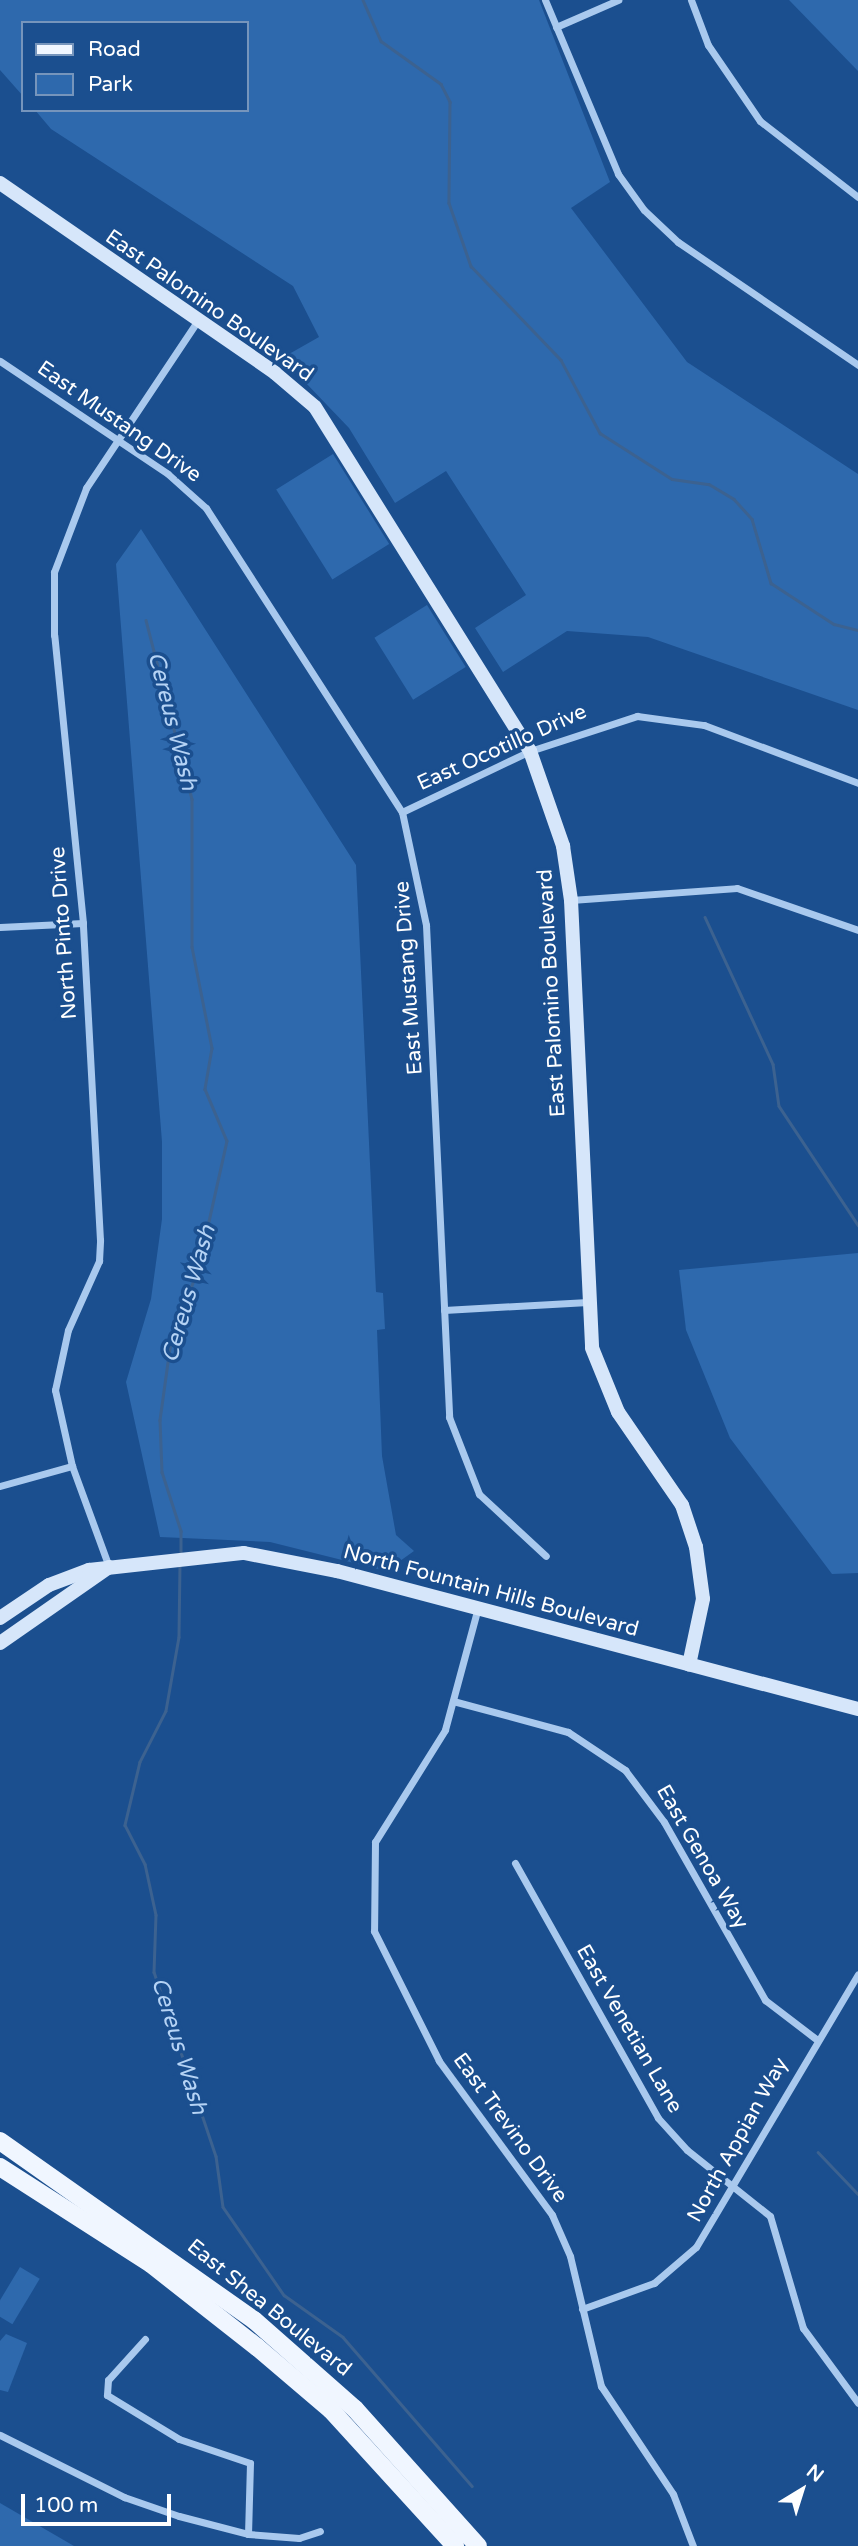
<!DOCTYPE html>
<style>
body{margin:0}
#map{position:relative;width:858px;height:2546px;overflow:hidden;background:#1b4f8f;font-family:"Varela Round",sans-serif}
div>[style]{position:absolute}
.green>*{inset:0;background:#2e69ad;transform-origin:0 0}
.stream>*{height:2.5px;margin:-1.25px;padding:0 1.25px;transform-origin:1.25px;border-radius:1.25px;background:#3c6290}
.street>*{height:7px;margin:-3.5px;padding:0 3.5px;transform-origin:3.5px;border-radius:3.5px;background:#a9c9ee}
.secondary>*{height:14px;margin:-7px;padding:0 7px;transform-origin:7px;border-radius:7px;background:#d6e6fa}
.primary>*{height:18px;margin:-9px;padding:0 9px;transform-origin:9px;border-radius:9px;background:#f0f6ff}
span{translate:-50% -50%;white-space:nowrap;text-align:center;line-height:1.15;-webkit-text-stroke:7px #1b4f8f;paint-order:stroke}
.street-label{font-size:21px;color:#fff}
.water-label{font-size:23px;color:#b5d3f5;font-style:italic}
.legend{position:absolute;left:21px;top:21px;width:228px;height:91px;box-sizing:border-box;background:#1b4f8f;border:2px solid #7695bc;margin:0;padding:9px 12px;list-style:none;font-size:21px;color:#fff}
.legend li{display:flex;align-items:center;gap:14px;height:35px}
.legend b{width:35px;border:2px solid #7695bc}
.north{position:absolute;left:767px;top:2455px;width:70px;height:70px;-webkit-text-stroke:5px #1b4f8f;paint-order:stroke;rotate:38deg;font-size:19px;font-weight:700;line-height:28px;text-align:center;color:#fff}
.north::after{content:'';display:block;margin:auto;width:24px;height:32px;background:#fff;clip-path:polygon(50% 0,100% 100%,50% 72%,0 100%)}
.scale{position:absolute;left:21px;top:2494px;width:150px;height:32px;box-sizing:border-box;border:4px solid #fff;border-top:0;padding-left:9px;font-size:21px;line-height:24px;white-space:nowrap;color:#fff;-webkit-text-stroke:5px #1b4f8f;paint-order:stroke}
</style>
<div id="map">
<div class="green">
<div style="clip-path:polygon(0 0,539px 0,610px 182px,571px 208px,687px 362px,858px 474px,858px 710px,648px 637px,567px 631px,503px 672px,475px 628px,526px 595px,446px 471px,395px 503px,349px 428px,282px 358px,319px 337px,293px 286px,51px 129px,35px 110px,247px 110px,247px 23px,23px 23px,23px 96px,0 70px)"></div>
<div style="clip-path:polygon(789px 0,858px 0,858px 71px,857px 70px)"></div>
<div style="left:333px;top:454px;width:106px;height:67px;rotate:58deg"></div>
<div style="clip-path:polygon(141px 529px,356px 865px,376px 1292px,383px 1293px,385px 1329px,377px 1330px,382px 1456px,396px 1535px,414px 1551px,386px 1571px,270px 1542px,160px 1537px,126px 1382px,151px 1299px,162px 1219px,162px 1142px,116px 564px)"></div>
<div style="left:427px;top:605px;width:73px;height:62px;rotate:58deg"></div>
<div style="clip-path:polygon(858px 1253px,858px 1573px,832px 1574px,730px 1438px,686px 1330px,679px 1270px)"></div>
<div style="left:20px;top:2267px;width:23px;height:53px;rotate:31deg"></div>
<div style="clip-path:polygon(6px 2334px,27px 2343px,8px 2392px,0 2390px,0 2341px)"></div>
<div style="clip-path:polygon(0 2503px,74px 2546px,0 2546px)"></div>
</div>
<div class="stream">
<div style="left:363px;top:0;width:45px;rotate:66.3deg"></div>
<div style="left:381px;top:41px;width:74px;rotate:35.6deg"></div>
<div style="left:441px;top:84px;width:20px;rotate:63deg"></div>
<div style="left:450px;top:102px;width:101px;rotate:90.6deg"></div>
<div style="left:449px;top:203px;width:67px;rotate:70.8deg"></div>
<div style="left:471px;top:266px;width:130px;rotate:46.2deg"></div>
<div style="left:561px;top:360px;width:83px;rotate:61.9deg"></div>
<div style="left:600px;top:433px;width:85px;rotate:32.6deg"></div>
<div style="left:672px;top:479px;width:37px;rotate:8deg"></div>
<div style="left:709px;top:484px;width:29px;rotate:31deg"></div>
<div style="left:734px;top:499px;width:27px;rotate:48deg"></div>
<div style="left:752px;top:519px;width:67px;rotate:73.5deg"></div>
<div style="left:771px;top:583px;width:75px;rotate:33.1deg"></div>
<div style="left:834px;top:624px;width:25px;rotate:14deg"></div>
<div style="left:146px;top:620px;width:185px;rotate:75.6deg"></div>
<div style="left:192px;top:799px;width:148px;rotate:90deg"></div>
<div style="left:192px;top:947px;width:103px;rotate:78.8deg"></div>
<div style="left:212px;top:1048px;width:42px;rotate:99.7deg"></div>
<div style="left:205px;top:1089px;width:56px;rotate:67.1deg"></div>
<div style="left:227px;top:1141px;width:128px;rotate:102.6deg"></div>
<div style="left:199px;top:1266px;width:87px;rotate:109.5deg"></div>
<div style="left:170px;top:1348px;width:73px;rotate:97.9deg"></div>
<div style="left:160px;top:1420px;width:52px;rotate:87.8deg"></div>
<div style="left:162px;top:1472px;width:62px;rotate:72.1deg"></div>
<div style="left:181px;top:1531px;width:23px;rotate:90deg"></div>
<div style="left:705px;top:917px;width:162px;rotate:65.2deg"></div>
<div style="left:773px;top:1064px;width:42px;rotate:81.9deg"></div>
<div style="left:779px;top:1106px;width:143px;rotate:56.4deg"></div>
<div style="left:180px;top:1564px;width:73px;rotate:90.8deg"></div>
<div style="left:179px;top:1637px;width:75px;rotate:100deg"></div>
<div style="left:166px;top:1711px;width:57px;rotate:117deg"></div>
<div style="left:140px;top:1762px;width:65px;rotate:103.4deg"></div>
<div style="left:125px;top:1825px;width:44px;rotate:62.9deg"></div>
<div style="left:145px;top:1864px;width:52px;rotate:77.8deg"></div>
<div style="left:156px;top:1915px;width:57px;rotate:92deg"></div>
<div style="left:154px;top:1972px;width:194px;rotate:71.4deg"></div>
<div style="left:216px;top:2156px;width:51px;rotate:82.2deg"></div>
<div style="left:223px;top:2207px;width:107px;rotate:55.3deg"></div>
<div style="left:284px;top:2295px;width:72px;rotate:35.4deg"></div>
<div style="left:343px;top:2337px;width:197px;rotate:49.1deg"></div>
<div style="left:818px;top:2152px;width:58px;rotate:46.4deg"></div>
</div>
<div class="street">
<div style="left:545px;top:0;width:189px;rotate:67.2deg"></div>
<div style="left:618px;top:174px;width:44px;rotate:54.2deg"></div>
<div style="left:644px;top:210px;width:47px;rotate:43.3deg"></div>
<div style="left:678px;top:242px;width:218px;rotate:34.3deg"></div>
<div style="left:691px;top:0;width:48px;rotate:69.3deg"></div>
<div style="left:708px;top:45px;width:92px;rotate:55.6deg"></div>
<div style="left:760px;top:121px;width:124px;rotate:37.8deg"></div>
<div style="left:556px;top:27px;width:68px;rotate:-23.5deg"></div>
<div style="left:0;top:361px;width:202px;rotate:33.9deg"></div>
<div style="left:168px;top:474px;width:51px;rotate:41.8deg"></div>
<div style="left:206px;top:508px;width:362px;rotate:57.2deg"></div>
<div style="left:402px;top:812px;width:116px;rotate:78deg"></div>
<div style="left:426px;top:925px;width:493px;rotate:87.3deg"></div>
<div style="left:449px;top:1417px;width:83px;rotate:68.7deg"></div>
<div style="left:479px;top:1494px;width:91px;rotate:42.8deg"></div>
<div style="left:402px;top:812px;width:142px;rotate:-25.5deg"></div>
<div style="left:530px;top:751px;width:113px;rotate:-18.1deg"></div>
<div style="left:637px;top:716px;width:68px;rotate:7.7deg"></div>
<div style="left:704px;top:725px;width:165px;rotate:20.6deg"></div>
<div style="left:571px;top:900px;width:166px;rotate:-4.1deg"></div>
<div style="left:737px;top:888px;width:128px;rotate:19.1deg"></div>
<div style="left:0;top:927px;width:83px;rotate:-2.8deg"></div>
<div style="left:444px;top:1310px;width:144px;rotate:-3.2deg"></div>
<div style="left:0;top:1486px;width:75px;rotate:-15.5deg"></div>
<div style="left:109px;top:1567px;width:108px;rotate:-110.1deg"></div>
<div style="left:72px;top:1466px;width:78px;rotate:-102.6deg"></div>
<div style="left:55px;top:1390px;width:61px;rotate:-77.8deg"></div>
<div style="left:68px;top:1330px;width:76px;rotate:-65.8deg"></div>
<div style="left:99px;top:1261px;width:21px;rotate:-87deg"></div>
<div style="left:100px;top:1240px;width:317px;rotate:-93.1deg"></div>
<div style="left:83px;top:923px;width:289px;rotate:-95.7deg"></div>
<div style="left:54px;top:635px;width:63px;rotate:-90deg"></div>
<div style="left:54px;top:572px;width:90px;rotate:-69.1deg"></div>
<div style="left:86px;top:488px;width:202px;rotate:-56.3deg"></div>
<div style="left:477px;top:1611px;width:123px;rotate:105.1deg"></div>
<div style="left:445px;top:1730px;width:132px;rotate:122deg"></div>
<div style="left:375px;top:1842px;width:89px;rotate:90.6deg"></div>
<div style="left:374px;top:1931px;width:145px;rotate:63.4deg"></div>
<div style="left:439px;top:2061px;width:191px;rotate:53.7deg"></div>
<div style="left:552px;top:2215px;width:45px;rotate:66.3deg"></div>
<div style="left:570px;top:2256px;width:134px;rotate:76.6deg"></div>
<div style="left:601px;top:2386px;width:130px;rotate:56.3deg"></div>
<div style="left:673px;top:2494px;width:56px;rotate:69deg"></div>
<div style="left:453px;top:1701px;width:119px;rotate:15.1deg"></div>
<div style="left:568px;top:1732px;width:69px;rotate:33.7deg"></div>
<div style="left:625px;top:1770px;width:65px;rotate:53.1deg"></div>
<div style="left:664px;top:1822px;width:205px;rotate:60.4deg"></div>
<div style="left:765px;top:2000px;width:64px;rotate:37.4deg"></div>
<div style="left:515px;top:1863px;width:292px;rotate:60.7deg"></div>
<div style="left:658px;top:2118px;width:43px;rotate:47.8deg"></div>
<div style="left:687px;top:2150px;width:106px;rotate:38.5deg"></div>
<div style="left:770px;top:2216px;width:117px;rotate:73.6deg"></div>
<div style="left:803px;top:2328px;width:93px;rotate:53.7deg"></div>
<div style="left:582px;top:2309px;width:77px;rotate:-19.9deg"></div>
<div style="left:654px;top:2283px;width:55px;rotate:-40.6deg"></div>
<div style="left:696px;top:2247px;width:317px;rotate:-59.3deg"></div>
<div style="left:145px;top:2339px;width:55px;rotate:132.1deg"></div>
<div style="left:108px;top:2380px;width:15px;rotate:94deg"></div>
<div style="left:107px;top:2395px;width:84px;rotate:31.4deg"></div>
<div style="left:179px;top:2439px;width:75px;rotate:18.7deg"></div>
<div style="left:250px;top:2463px;width:71px;rotate:91.6deg"></div>
<div style="left:0;top:2435px;width:139px;rotate:26.6deg"></div>
<div style="left:124px;top:2497px;width:58px;rotate:19.1deg"></div>
<div style="left:179px;top:2516px;width:71px;rotate:14.6deg"></div>
<div style="left:248px;top:2534px;width:51px;rotate:4.5deg"></div>
<div style="left:299px;top:2538px;width:22px;rotate:-18deg"></div>
</div>
<div class="secondary">
<div style="left:0;top:183px;width:334px;rotate:34.6deg"></div>
<div style="left:275px;top:373px;width:52px;rotate:40.4deg"></div>
<div style="left:315px;top:407px;width:406px;rotate:58deg"></div>
<div style="left:530px;top:751px;width:101px;rotate:70.8deg"></div>
<div style="left:563px;top:846px;width:55px;rotate:81.6deg"></div>
<div style="left:571px;top:900px;width:448px;rotate:87.3deg"></div>
<div style="left:592px;top:1348px;width:69px;rotate:67.9deg"></div>
<div style="left:618px;top:1412px;width:113px;rotate:55.5deg"></div>
<div style="left:682px;top:1505px;width:44px;rotate:71.6deg"></div>
<div style="left:696px;top:1547px;width:52px;rotate:82.3deg"></div>
<div style="left:703px;top:1599px;width:67px;rotate:102deg"></div>
<div style="left:0;top:1618px;width:59px;rotate:-34deg"></div>
<div style="left:49px;top:1585px;width:43px;rotate:-20.6deg"></div>
<div style="left:89px;top:1570px;width:156px;rotate:-6.3deg"></div>
<div style="left:244px;top:1553px;width:95px;rotate:11deg"></div>
<div style="left:337px;top:1571px;width:539px;rotate:14.84deg"></div>
<div style="left:0;top:1643px;width:133px;rotate:-34.9deg"></div>
</div>
<div class="primary">
<div style="left:0;top:2141px;width:311px;rotate:35.2deg"></div>
<div style="left:254px;top:2320px;width:135px;rotate:41.4deg"></div>
<div style="left:355px;top:2409px;width:184px;rotate:48.1deg"></div>
<div style="left:0;top:2167px;width:179px;rotate:32.7deg"></div>
<div style="left:151px;top:2264px;width:135px;rotate:38.1deg"></div>
<div style="left:257px;top:2347px;width:97px;rotate:40.4deg"></div>
<div style="left:331px;top:2410px;width:184px;rotate:47.6deg"></div>
</div>
<div class="street-label">
<span style="left:209px;top:306px;rotate:35deg">East Palomino Boulevard</span>
<span style="left:119px;top:422px;rotate:35deg">East Mustang Drive</span>
<span style="left:502px;top:748px;rotate:-24deg">East Ocotillo Drive</span>
<span style="left:64px;top:933px;rotate:-94deg">North Pinto Drive</span>
<span style="left:409px;top:978px;rotate:-94deg">East Mustang Drive</span>
<span style="left:552px;top:993px;rotate:-93deg">East Palomino Boulevard</span>
<span style="left:491px;top:1591px;rotate:15deg">North Fountain Hills Boulevard</span>
<span style="left:702px;top:1857px;rotate:60deg">East Genoa Way</span>
<span style="left:629px;top:2029px;rotate:60deg">East Venetian Lane</span>
<span style="left:510px;top:2128px;rotate:54deg">East Trevino Drive</span>
<span style="left:738px;top:2140px;rotate:-61deg">North Appian Way</span>
<span style="left:269px;top:2308px;rotate:39deg">East Shea Boulevard</span>
</div>
<div class="water-label">
<span style="left:172px;top:721px;rotate:76deg">Cereus Wash</span>
<span style="left:189px;top:1294px;rotate:-74deg">Cereus Wash</span>
<span style="left:179px;top:2046px;rotate:73deg">Cereus Wash</span>
</div>
<ul class="legend">
<li><b style="height:9px;background:#f0f6ff"></b>Road</li>
<li><b style="height:19px;background:#2e69ad"></b>Park</li>
</ul>
<div class="north">N</div>
<div class="scale">100 m</div>
</div>
